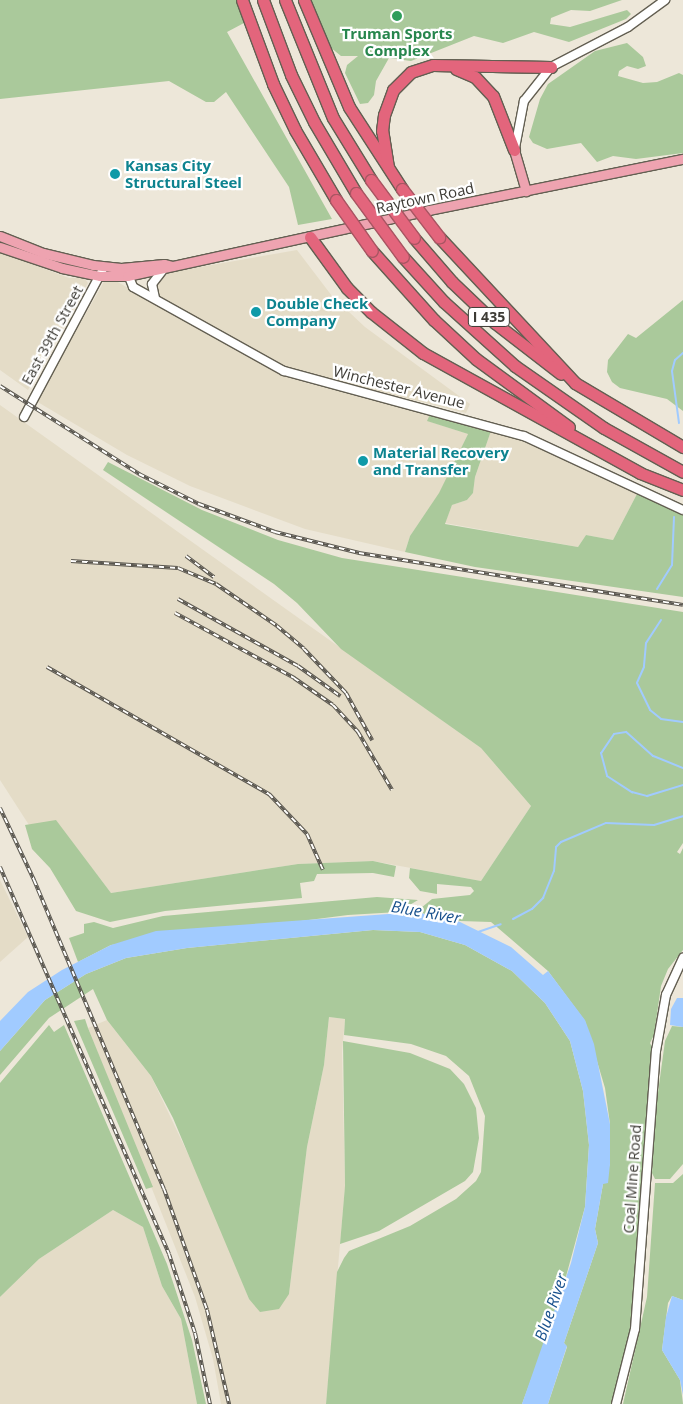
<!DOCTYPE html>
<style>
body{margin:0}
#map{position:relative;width:683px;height:1404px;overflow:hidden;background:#ede7d9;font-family:"Open Sans",sans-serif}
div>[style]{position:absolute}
.built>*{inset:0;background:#e4dcc7}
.green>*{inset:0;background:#aac99b}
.water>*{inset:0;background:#a1cbff}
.stream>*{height:2px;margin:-1px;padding:0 1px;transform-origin:1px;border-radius:1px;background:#a1cbff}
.roads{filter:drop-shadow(1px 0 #635f52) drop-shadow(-1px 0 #635f52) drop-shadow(0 1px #635f52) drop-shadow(0 -1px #635f52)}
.minor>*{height:8px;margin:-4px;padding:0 4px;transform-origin:4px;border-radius:4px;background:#fff}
.major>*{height:9px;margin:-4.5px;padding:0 4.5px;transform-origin:4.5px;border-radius:4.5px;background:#eea3b0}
.highway>*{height:11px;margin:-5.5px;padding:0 5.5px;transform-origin:5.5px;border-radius:5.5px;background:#e3657c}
.rail>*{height:4px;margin-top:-2px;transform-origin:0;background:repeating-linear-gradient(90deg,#fff 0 5.5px,#5a5750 0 11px);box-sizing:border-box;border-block:1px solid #5a5750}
.bridges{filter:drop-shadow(1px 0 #a95663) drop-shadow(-1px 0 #a95663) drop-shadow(0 1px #a95663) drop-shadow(0 -1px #a95663)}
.highway-bridge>*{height:11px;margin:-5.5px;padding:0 5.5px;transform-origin:5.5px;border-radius:5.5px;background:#e3657c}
.dots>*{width:14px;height:14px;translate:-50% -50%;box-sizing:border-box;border:2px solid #fff;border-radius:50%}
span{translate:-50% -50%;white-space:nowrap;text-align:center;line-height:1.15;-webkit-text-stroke:4.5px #fff;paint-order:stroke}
.shield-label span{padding:1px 4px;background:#fff;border:1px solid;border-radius:4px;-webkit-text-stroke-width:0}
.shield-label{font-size:14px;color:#3d3b35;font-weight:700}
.leisure-label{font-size:15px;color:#27864d;font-weight:700}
.culture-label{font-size:15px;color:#0d838f;font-weight:700}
.left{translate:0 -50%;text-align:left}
.street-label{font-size:15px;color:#3d3b35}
.water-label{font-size:16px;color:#18518d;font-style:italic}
</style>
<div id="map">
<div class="built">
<div style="clip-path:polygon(297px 250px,332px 296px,365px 327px,470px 404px,466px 413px,301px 372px,273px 361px,158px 296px,156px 290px,156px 283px,166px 273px)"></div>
<div style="clip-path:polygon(0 252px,69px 278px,84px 278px,88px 283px,28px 390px,0 370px)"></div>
<div style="clip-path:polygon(105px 280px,114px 280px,268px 367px,307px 383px,431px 412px,428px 421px,468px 434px,439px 494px,410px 536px,405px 552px,305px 529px,190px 486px,127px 455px,36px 401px)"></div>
<div style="clip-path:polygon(0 405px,481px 748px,531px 806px,481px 881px,373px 861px,298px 864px,111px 893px,56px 821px,29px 825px,0 780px)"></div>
<div style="clip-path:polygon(492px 428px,519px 437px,638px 492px,613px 540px,586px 535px,578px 547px,445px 523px,452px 505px,467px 500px,473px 493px,475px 477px)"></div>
<div style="clip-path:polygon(0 880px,28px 937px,0 962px)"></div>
<div style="clip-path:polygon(329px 1017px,345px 1019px,342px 1052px,345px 1187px,326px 1404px,221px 1404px,213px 1359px,195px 1297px,88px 1028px,107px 1020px,151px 1076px,208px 1196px,249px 1299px,289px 1294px,307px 1147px,324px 1065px)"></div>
<div style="clip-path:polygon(113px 1210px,143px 1227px,162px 1286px,181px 1319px,197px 1404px,0 1404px,0 1297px,39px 1259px)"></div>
</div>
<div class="green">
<div style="clip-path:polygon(0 0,237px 0,244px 23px,227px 32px,332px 219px,298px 225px,289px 187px,226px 92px,214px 102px,206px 102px,169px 81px,0 99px)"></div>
<div style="clip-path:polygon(311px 0,622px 0,590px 11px,571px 10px,551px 18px,550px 24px,570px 27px,627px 10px,631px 14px,626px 19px,569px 42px,534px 32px,503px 43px,474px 36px,411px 61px,389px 58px,376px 81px,374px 95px,368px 103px,360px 104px,345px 73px,347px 65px,358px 56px,341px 56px,330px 47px)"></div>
<div style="clip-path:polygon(627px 43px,643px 57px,646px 66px,638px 69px,627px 66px,619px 71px,618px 76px,643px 83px,657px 82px,679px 73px,683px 75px,683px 153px,636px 159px,613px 156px,597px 162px,581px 143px,547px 149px,533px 143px,529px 137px,540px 99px,548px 84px,595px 51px)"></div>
<div style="clip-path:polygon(683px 300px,683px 411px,667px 399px,620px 388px,612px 382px,607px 372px,608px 360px,628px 334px,636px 338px)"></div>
<div style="clip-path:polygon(431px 412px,492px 428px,475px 477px,473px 493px,467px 500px,452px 505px,445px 524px,578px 547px,586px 535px,613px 540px,638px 492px,683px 514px,683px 597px,475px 567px,405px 552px,410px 536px,439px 493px,468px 434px,427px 421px)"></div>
<div style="clip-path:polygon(108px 462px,202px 510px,278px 540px,342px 558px,683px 612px,683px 843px,677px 852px,680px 854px,683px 848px,683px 950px,668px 969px,661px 986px,654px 1035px,650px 1043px,652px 1047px,633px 1321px,612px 1404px,548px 1404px,567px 1347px,564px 1343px,598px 1243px,595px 1229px,603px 1184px,610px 1164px,610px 1124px,605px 1088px,585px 1021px,548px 971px,491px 922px,460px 921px,416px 912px,432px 899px,470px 895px,474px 891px,471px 887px,437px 884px,437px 894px,420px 891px,409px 878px,410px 868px,481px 881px,531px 806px,481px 748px,341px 649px,297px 603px,274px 584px,103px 470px)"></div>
<div style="clip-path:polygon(56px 820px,111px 893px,298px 864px,373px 861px,396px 866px,394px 877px,373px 873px,317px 874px,314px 881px,300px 883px,302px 898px,165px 911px,110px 922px,76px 911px,50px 868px,32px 849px,25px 825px)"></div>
<div style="clip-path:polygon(377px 897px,418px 900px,398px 912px,348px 915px,111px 945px,78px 962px,69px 938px,84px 933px,84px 924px,94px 922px,113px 928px,163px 916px)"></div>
<div style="clip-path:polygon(373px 930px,420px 932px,465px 945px,512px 971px,545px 1003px,570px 1041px,583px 1091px,589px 1145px,585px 1207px,556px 1313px,522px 1404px,326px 1404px,337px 1272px,344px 1258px,349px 1251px,410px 1226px,456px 1199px,476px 1181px,481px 1172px,485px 1116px,469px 1076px,446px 1056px,411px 1044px,344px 1035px,345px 1019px,329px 1017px,324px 1065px,307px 1147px,289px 1294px,279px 1309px,260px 1312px,249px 1299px,173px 1118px,151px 1076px,107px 1020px,93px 989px,49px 1018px,0 1075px,0 1051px,45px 1000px,86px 974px,126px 958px,187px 948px)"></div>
<div style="clip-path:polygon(85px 1019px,88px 1028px,153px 1187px,146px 1189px,74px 1021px)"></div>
<div style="clip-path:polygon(49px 1025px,54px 1032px,64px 1025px,167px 1264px,192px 1340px,206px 1404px,197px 1404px,181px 1319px,162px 1286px,143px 1227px,113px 1210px,39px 1259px,0 1297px,0 1083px)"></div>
<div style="clip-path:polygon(672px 1026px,683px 1027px,683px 1164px,670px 1179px,655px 1179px,652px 1173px,656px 1107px,665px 1041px)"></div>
<div style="clip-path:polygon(343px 1041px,410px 1053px,450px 1069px,464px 1084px,476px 1108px,479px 1138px,473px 1172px,465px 1181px,379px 1231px,340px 1244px,345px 1186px)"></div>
<div style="clip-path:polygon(683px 1174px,683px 1300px,672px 1296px,668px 1303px,662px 1350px,680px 1380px,683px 1404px,623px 1404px,647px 1297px,655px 1183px,673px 1183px)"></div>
</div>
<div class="water">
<div style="clip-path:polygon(416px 912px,460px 922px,511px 947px,543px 975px,548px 971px,585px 1020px,594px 1044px,610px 1124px,610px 1164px,608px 1183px,603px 1184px,595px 1229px,598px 1243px,564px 1343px,567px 1346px,548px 1404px,522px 1404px,571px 1263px,585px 1207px,589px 1145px,583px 1091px,570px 1041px,545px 1003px,512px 971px,465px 945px,420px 932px,373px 930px,187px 948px,126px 958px,86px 974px,45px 1000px,0 1051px,0 1021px,28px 992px,62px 970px,111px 945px,156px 931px)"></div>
<div style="clip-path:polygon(677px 998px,683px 998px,683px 1027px,670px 1025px,671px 1009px)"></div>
<div style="clip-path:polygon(672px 1296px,683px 1300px,683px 1395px,680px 1380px,662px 1350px,666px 1317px)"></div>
</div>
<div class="stream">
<div style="left:679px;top:423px;width:52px;rotate:-97.7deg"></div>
<div style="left:672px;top:371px;width:11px;rotate:-75deg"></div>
<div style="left:675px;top:360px;width:11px;rotate:-41deg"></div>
<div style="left:657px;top:589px;width:28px;rotate:-58deg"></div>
<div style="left:672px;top:565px;width:48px;rotate:-87.6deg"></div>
<div style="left:661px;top:620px;width:27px;rotate:123deg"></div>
<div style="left:646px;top:643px;width:24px;rotate:95deg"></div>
<div style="left:644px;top:667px;width:17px;rotate:114deg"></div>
<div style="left:637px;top:683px;width:30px;rotate:64deg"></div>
<div style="left:650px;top:710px;width:14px;rotate:39deg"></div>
<div style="left:661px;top:719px;width:22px;rotate:8deg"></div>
<div style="left:683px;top:768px;width:32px;rotate:-158deg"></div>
<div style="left:653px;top:756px;width:36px;rotate:-138deg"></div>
<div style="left:626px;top:732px;width:12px;rotate:171deg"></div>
<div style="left:614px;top:734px;width:23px;rotate:124deg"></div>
<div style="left:601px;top:753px;width:24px;rotate:75deg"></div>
<div style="left:607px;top:776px;width:30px;rotate:33deg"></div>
<div style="left:632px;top:792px;width:16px;rotate:15deg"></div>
<div style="left:647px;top:796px;width:38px;rotate:-17deg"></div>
<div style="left:513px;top:919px;width:21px;rotate:-28deg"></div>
<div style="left:532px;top:909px;width:16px;rotate:-45deg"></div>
<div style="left:543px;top:898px;width:29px;rotate:-68deg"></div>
<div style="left:554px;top:871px;width:24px;rotate:-85deg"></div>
<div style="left:556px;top:847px;width:7px;rotate:-45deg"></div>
<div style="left:561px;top:842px;width:49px;rotate:-22.9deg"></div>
<div style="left:606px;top:823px;width:48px;rotate:2.4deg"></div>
<div style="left:654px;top:825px;width:30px;rotate:-17deg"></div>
<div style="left:478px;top:932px;width:24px;rotate:-19deg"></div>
</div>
<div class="roads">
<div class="minor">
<div style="left:515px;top:148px;width:48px;rotate:-79.2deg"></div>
<div style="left:524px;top:101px;width:43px;rotate:-51.5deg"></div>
<div style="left:551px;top:67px;width:87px;rotate:-27.5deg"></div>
<div style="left:628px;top:27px;width:46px;rotate:-36.1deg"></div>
<div style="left:127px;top:272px;width:16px;rotate:68deg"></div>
<div style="left:133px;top:287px;width:173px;rotate:29.1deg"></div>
<div style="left:284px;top:371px;width:249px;rotate:15.2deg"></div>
<div style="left:524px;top:436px;width:175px;rotate:25deg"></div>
<div style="left:155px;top:298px;width:14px;rotate:-102deg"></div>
<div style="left:152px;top:284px;width:18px;rotate:-52deg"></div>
<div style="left:24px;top:417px;width:170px;rotate:-61.9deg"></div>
<div style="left:616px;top:1404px;width:77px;rotate:-75.8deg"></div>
<div style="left:635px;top:1329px;width:279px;rotate:-85.7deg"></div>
<div style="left:656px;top:1051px;width:57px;rotate:-79.9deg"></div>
<div style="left:666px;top:995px;width:41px;rotate:-65.3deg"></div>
</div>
<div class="major">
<div style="left:514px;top:150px;width:43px;rotate:73.7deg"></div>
<div style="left:0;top:236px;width:46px;rotate:21.6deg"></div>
<div style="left:43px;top:253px;width:51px;rotate:13.5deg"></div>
<div style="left:93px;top:265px;width:28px;rotate:6deg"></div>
<div style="left:121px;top:268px;width:43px;rotate:-5.3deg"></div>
<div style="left:164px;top:264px;width:9px;rotate:13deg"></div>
<div style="left:0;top:247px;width:65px;rotate:18.7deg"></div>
<div style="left:62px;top:268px;width:39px;rotate:12deg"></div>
<div style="left:100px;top:276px;width:27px"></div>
<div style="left:127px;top:276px;width:309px;rotate:-12.3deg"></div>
<div style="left:429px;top:210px;width:259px;rotate:-11.4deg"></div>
</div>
<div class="highway">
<div style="left:242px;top:0;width:90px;rotate:69.7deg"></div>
<div style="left:273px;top:84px;width:51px;rotate:64.4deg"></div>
<div style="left:295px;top:130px;width:81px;rotate:59.6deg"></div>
<div style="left:263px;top:0;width:80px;rotate:69.5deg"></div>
<div style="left:291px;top:75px;width:52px;rotate:63.9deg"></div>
<div style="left:314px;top:122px;width:82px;rotate:59.4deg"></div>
<div style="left:285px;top:0;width:127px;rotate:67.9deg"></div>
<div style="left:333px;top:118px;width:73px;rotate:58.5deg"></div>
<div style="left:304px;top:0;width:116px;rotate:67.2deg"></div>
<div style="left:349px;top:107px;width:98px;rotate:57.1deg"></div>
<div style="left:456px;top:69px;width:21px;rotate:23deg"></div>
<div style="left:475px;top:77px;width:26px;rotate:47deg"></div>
<div style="left:493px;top:96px;width:58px;rotate:68.7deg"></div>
<div style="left:388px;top:167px;width:36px;rotate:-99deg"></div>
<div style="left:382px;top:131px;width:16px;rotate:-83deg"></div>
<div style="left:384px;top:115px;width:27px;rotate:-70deg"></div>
<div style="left:393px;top:90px;width:25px;rotate:-45deg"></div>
<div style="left:411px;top:72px;width:23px;rotate:-18deg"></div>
<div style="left:433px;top:65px;width:118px;rotate:1deg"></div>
<div style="left:310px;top:237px;width:63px;rotate:54deg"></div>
<div style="left:347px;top:288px;width:34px;rotate:45deg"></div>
<div style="left:371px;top:312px;width:66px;rotate:38.3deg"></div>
<div style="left:423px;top:353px;width:248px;rotate:28.9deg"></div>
<div style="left:640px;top:473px;width:46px;rotate:21.6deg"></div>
<div style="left:439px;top:237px;width:200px;rotate:47deg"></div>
<div style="left:575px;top:383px;width:126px;rotate:30.7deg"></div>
<div style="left:414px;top:238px;width:58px;rotate:49.2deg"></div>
<div style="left:452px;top:282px;width:59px;rotate:43.6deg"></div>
<div style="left:495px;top:323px;width:83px;rotate:37.7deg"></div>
<div style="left:372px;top:251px;width:93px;rotate:48.1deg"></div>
<div style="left:434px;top:320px;width:57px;rotate:42.9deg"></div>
<div style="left:476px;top:359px;width:115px;rotate:36.2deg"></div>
<div style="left:403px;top:257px;width:61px;rotate:47.7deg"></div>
<div style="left:444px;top:302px;width:96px;rotate:42deg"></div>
<div style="left:515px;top:366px;width:108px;rotate:34.9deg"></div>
<div style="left:604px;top:428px;width:90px;rotate:29.1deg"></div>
</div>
</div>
<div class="rail">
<div style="left:0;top:386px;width:165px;rotate:32.3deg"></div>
<div style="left:139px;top:474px;width:67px;rotate:26.6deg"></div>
<div style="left:199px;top:504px;width:81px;rotate:20.2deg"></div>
<div style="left:275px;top:532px;width:87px;rotate:14deg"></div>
<div style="left:359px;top:553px;width:328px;rotate:9.1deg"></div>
<div style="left:186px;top:556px;width:35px;rotate:37deg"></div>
<div style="left:71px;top:561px;width:107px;rotate:3.7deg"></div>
<div style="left:178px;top:568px;width:41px;rotate:22.8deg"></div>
<div style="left:216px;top:584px;width:74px;rotate:34.5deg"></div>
<div style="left:277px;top:626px;width:35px;rotate:40deg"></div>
<div style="left:304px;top:649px;width:61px;rotate:46.3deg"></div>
<div style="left:346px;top:693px;width:54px;rotate:61deg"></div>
<div style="left:178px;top:599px;width:137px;rotate:29.2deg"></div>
<div style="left:298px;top:666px;width:52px;rotate:35.5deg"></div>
<div style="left:175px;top:613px;width:136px;rotate:28.6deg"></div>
<div style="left:294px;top:678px;width:47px;rotate:34.7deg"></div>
<div style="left:333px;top:705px;width:37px;rotate:47deg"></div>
<div style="left:358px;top:732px;width:67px;rotate:59.6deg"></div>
<div style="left:47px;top:667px;width:256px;rotate:29.8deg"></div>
<div style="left:269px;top:794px;width:55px;rotate:46.5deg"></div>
<div style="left:307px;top:834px;width:39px;rotate:66deg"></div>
<div style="left:0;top:808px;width:80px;rotate:64.7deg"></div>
<div style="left:34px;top:880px;width:335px;rotate:67.2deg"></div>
<div style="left:164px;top:1189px;width:128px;rotate:70.4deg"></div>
<div style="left:207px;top:1310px;width:97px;rotate:76.8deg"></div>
<div style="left:0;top:867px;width:422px;rotate:66.4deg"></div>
<div style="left:169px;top:1254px;width:83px;rotate:71.8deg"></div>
<div style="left:195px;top:1333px;width:73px;rotate:78.1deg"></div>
</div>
<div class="bridges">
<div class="highway-bridge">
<div style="left:371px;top:180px;width:72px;rotate:53.4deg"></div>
<div style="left:402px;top:189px;width:61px;rotate:52.4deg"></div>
<div style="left:356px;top:193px;width:79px;rotate:53.7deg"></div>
<div style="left:336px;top:200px;width:62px;rotate:54.8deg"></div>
</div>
</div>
<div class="dots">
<div style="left:397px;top:16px;background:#2e9e5b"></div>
<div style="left:115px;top:174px;background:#0f9aa8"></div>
<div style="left:256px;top:312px;background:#0f9aa8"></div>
<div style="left:363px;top:461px;background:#0f9aa8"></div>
</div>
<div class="shield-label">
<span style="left:489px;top:317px">I 435</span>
</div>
<div class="leisure-label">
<span style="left:397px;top:42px">Truman Sports<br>Complex</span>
</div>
<div class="culture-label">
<span class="left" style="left:125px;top:174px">Kansas City<br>Structural Steel</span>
<span class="left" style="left:266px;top:312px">Double Check<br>Company</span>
<span class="left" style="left:373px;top:461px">Material Recovery<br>and Transfer</span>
</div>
<div class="street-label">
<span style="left:425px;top:198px;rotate:-12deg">Raytown Road</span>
<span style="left:52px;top:335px;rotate:-61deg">East 39th Street</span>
<span style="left:399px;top:387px;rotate:14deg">Winchester Avenue</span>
<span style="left:632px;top:1179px;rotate:-86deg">Coal Mine Road</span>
</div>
<div class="water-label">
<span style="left:426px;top:912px;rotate:10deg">Blue River</span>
<span style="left:551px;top:1307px;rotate:-71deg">Blue River</span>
</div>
</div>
